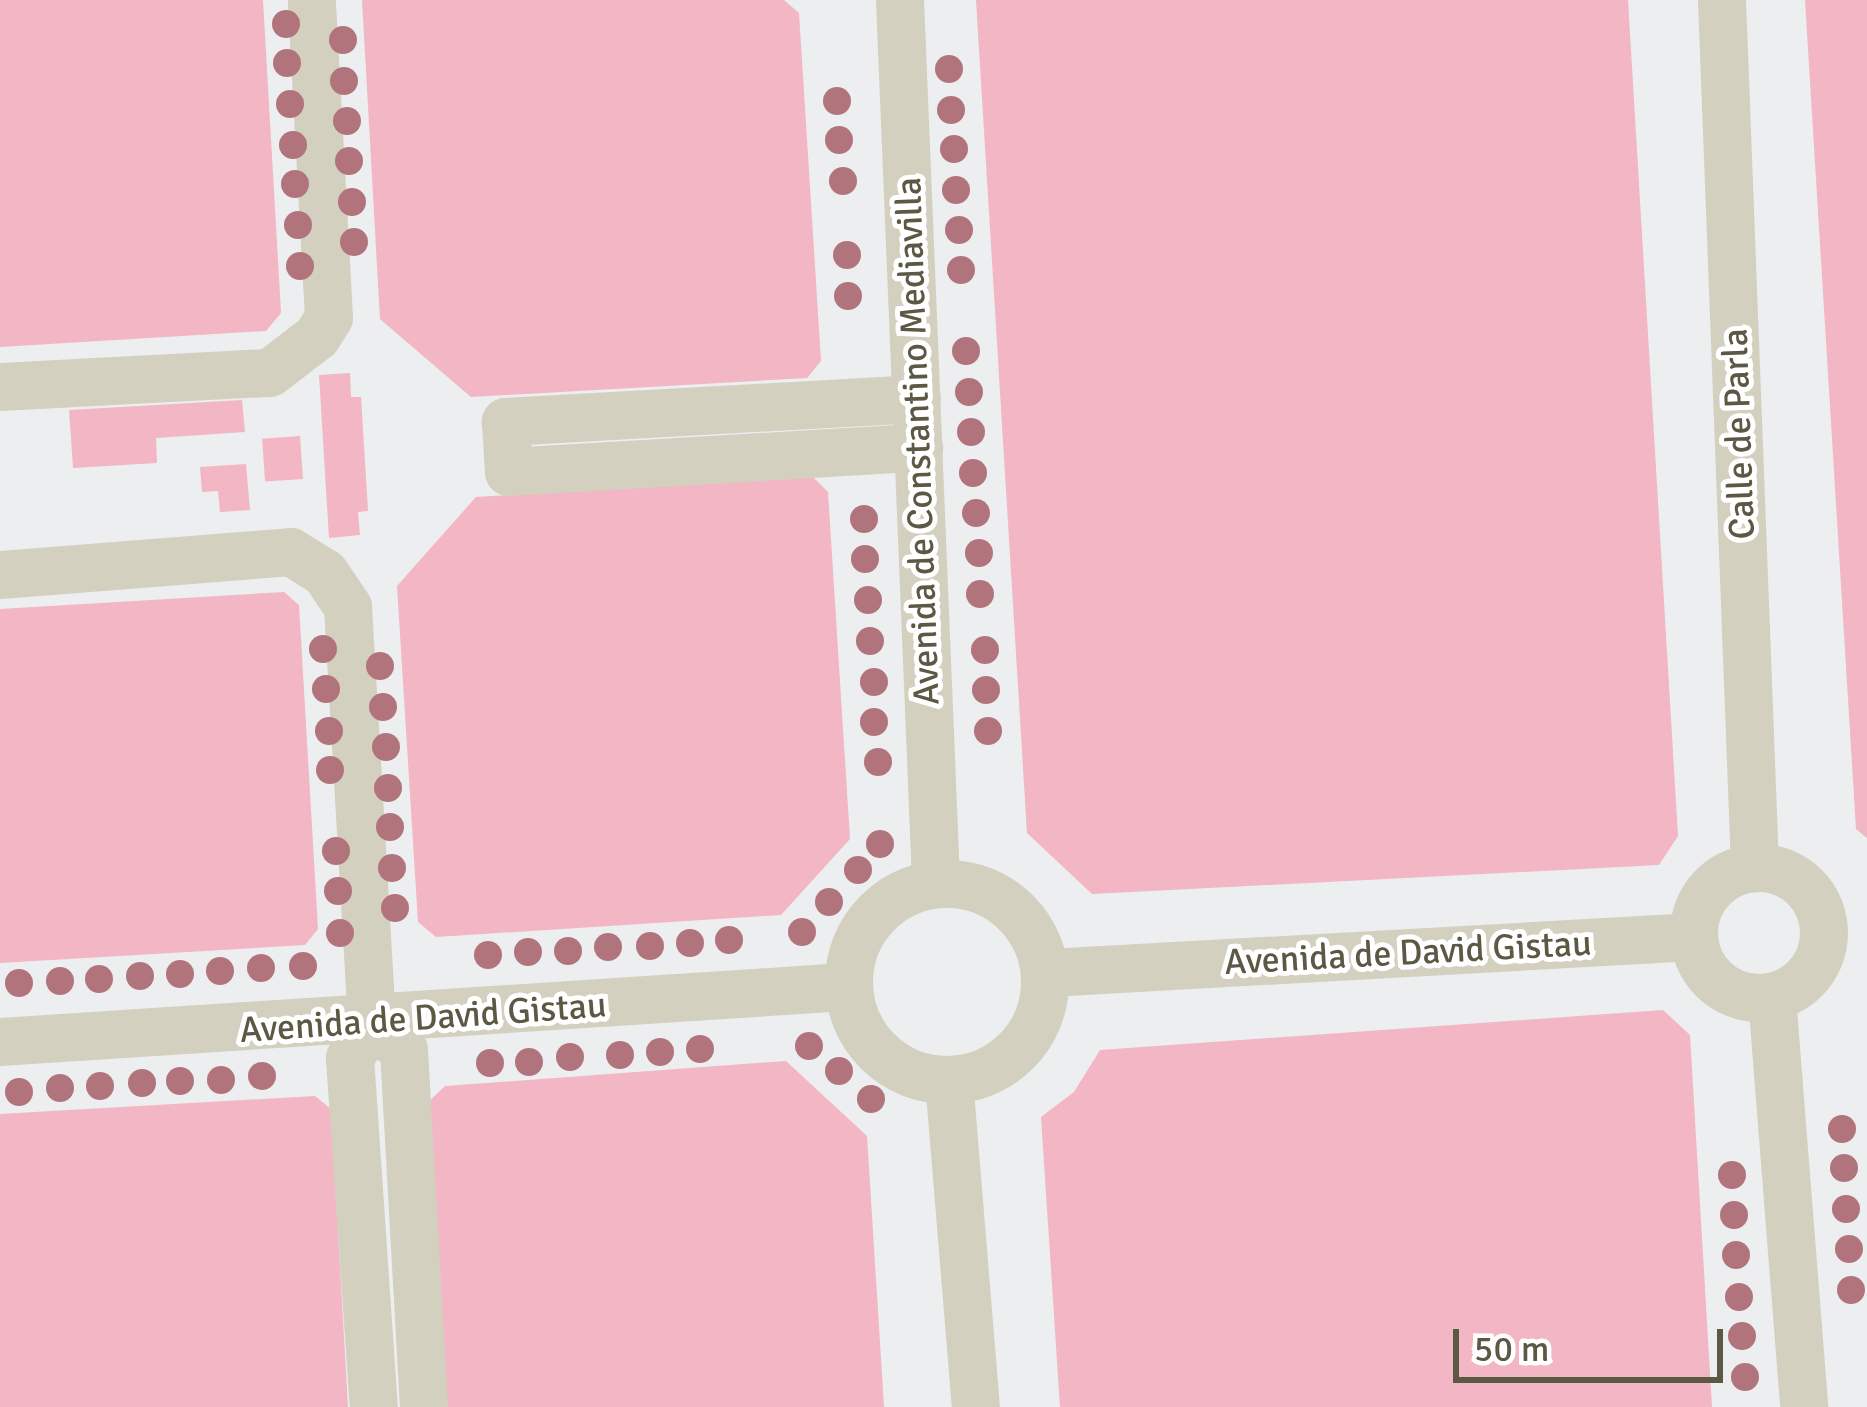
<!DOCTYPE html>
<style>
body{margin:0}
#map{position:relative;width:1867px;height:1407px;overflow:hidden;background:#eceef0;font-family:Signika,sans-serif}
div>[style]{position:absolute}
.green>*{inset:0;background:#f2b6c4;transform-origin:0 0}
.minor>*{height:48px;margin:-24px;padding:0 24px;transform-origin:24px;border-radius:24px;background:#d3d0bf}
.minor>.ring{margin:-24px;padding:0;box-sizing:content-box;background:none;border:48px solid #d3d0bf;border-radius:50%}
.trees>*{width:28px;height:28px;margin:-14px;border-radius:50%;background:#b1747c}
span{translate:-50% -50%;white-space:nowrap;text-align:center;line-height:1.15;-webkit-text-stroke:10px #fff;paint-order:stroke}
.street-label{font-size:36px;color:#5b5844}
.scale{position:absolute;left:1453px;top:1329px;width:270px;height:54px;box-sizing:border-box;border:6px solid #5b5844;border-top:0;padding-left:15px;font-size:36px;line-height:42px;white-space:nowrap;color:#5b5844;-webkit-text-stroke:9px #fff;paint-order:stroke}
</style>
<div id="map">
<div class="green">
<div style="clip-path:polygon(0 0,263px 0,281px 313px,266px 331px,0 347px)"></div>
<div style="clip-path:polygon(362px 0,784px 0,799px 13px,821px 361px,807px 378px,471px 397px,380px 319px)"></div>
<div style="clip-path:polygon(976px 0,1628px 0,1678px 836px,1659px 865px,1092px 894px,1027px 833px)"></div>
<div style="clip-path:polygon(1805px 0,1867px 0,1867px 838px,1856px 829px)"></div>
<div style="clip-path:polygon(350px 373px,351px 397px,361px 397px,368px 511px,358px 512px,360px 535px,329px 538px,319px 375px)"></div>
<div style="clip-path:polygon(242px 400px,245px 432px,156px 438px,157px 463px,73px 468px,69px 410px)"></div>
<div style="left:300px;top:436px;width:43px;height:38px;rotate:86deg"></div>
<div style="clip-path:polygon(246px 464px,250px 510px,220px 512px,218px 491px,202px 492px,200px 467px)"></div>
<div style="clip-path:polygon(813px 477px,828px 492px,850px 839px,781px 915px,436px 937px,418px 922px,397px 586px,476px 497px)"></div>
<div style="clip-path:polygon(284px 592px,299px 605px,318px 929px,305px 945px,0 963px,0 609px)"></div>
<div style="clip-path:polygon(1663px 1010px,1690px 1035px,1712px 1407px,1060px 1407px,1041px 1117px,1074px 1092px,1100px 1050px)"></div>
<div style="clip-path:polygon(786px 1061px,867px 1136px,884px 1407px,446px 1407px,427px 1103px,445px 1086px)"></div>
<div style="clip-path:polygon(315px 1096px,331px 1109px,348px 1407px,0 1407px,0 1114px)"></div>
</div>
<div class="minor">
<div style="left:900px;top:0;width:883px;rotate:87.66deg"></div>
<div style="left:1722px;top:0;width:869px;rotate:87.82deg"></div>
<div style="left:0;top:387px;width:270px;rotate:-3deg"></div>
<div style="left:270px;top:373px;width:59px;rotate:-37.5deg"></div>
<div style="left:317px;top:337px;width:22px;rotate:-58deg"></div>
<div style="left:329px;top:318px;width:318px;rotate:-93.1deg"></div>
<div style="left:917px;top:399px;width:412px;rotate:176.8deg"></div>
<div style="left:506px;top:422px;width:50px;rotate:86.6deg"></div>
<div style="left:509px;top:472px;width:411px;rotate:-3.4deg"></div>
<div style="left:0;top:575px;width:292px;rotate:-4.5deg"></div>
<div style="left:291px;top:552px;width:40px;rotate:32deg"></div>
<div style="left:325px;top:573px;width:41px;rotate:55.9deg"></div>
<div style="left:348px;top:607px;width:418px;rotate:86.7deg"></div>
<div style="left:372px;top:1024px;width:40px;rotate:122.9deg"></div>
<div style="left:350px;top:1058px;width:350px;rotate:86.1deg"></div>
<div class="ring" style="left:1694px;top:868px;width:82px;height:82px"></div>
<div class="ring" style="left:849px;top:884px;width:148px;height:148px"></div>
<div style="left:1049px;top:973px;width:646px;rotate:-3.19deg"></div>
<div style="left:1772px;top:997px;width:411px;rotate:85.5deg"></div>
<div style="left:372px;top:1024px;width:41px;rotate:39.1deg"></div>
<div style="left:404px;top:1050px;width:358px;rotate:86.8deg"></div>
<div style="left:0;top:1042px;width:847px;rotate:-3.72deg"></div>
<div style="left:949px;top:1080px;width:328px;rotate:85.3deg"></div>
</div>
<div class="trees">
<div style="left:286px;top:24px"></div>
<div style="left:343px;top:40px"></div>
<div style="left:287px;top:63px"></div>
<div style="left:949px;top:69px"></div>
<div style="left:344px;top:81px"></div>
<div style="left:837px;top:101px"></div>
<div style="left:290px;top:104px"></div>
<div style="left:951px;top:110px"></div>
<div style="left:347px;top:121px"></div>
<div style="left:839px;top:140px"></div>
<div style="left:293px;top:145px"></div>
<div style="left:954px;top:149px"></div>
<div style="left:349px;top:161px"></div>
<div style="left:843px;top:181px"></div>
<div style="left:295px;top:184px"></div>
<div style="left:956px;top:190px"></div>
<div style="left:352px;top:202px"></div>
<div style="left:298px;top:225px"></div>
<div style="left:959px;top:230px"></div>
<div style="left:354px;top:242px"></div>
<div style="left:847px;top:255px"></div>
<div style="left:300px;top:266px"></div>
<div style="left:961px;top:270px"></div>
<div style="left:848px;top:296px"></div>
<div style="left:966px;top:351px"></div>
<div style="left:969px;top:392px"></div>
<div style="left:971px;top:432px"></div>
<div style="left:973px;top:473px"></div>
<div style="left:976px;top:513px"></div>
<div style="left:864px;top:519px"></div>
<div style="left:979px;top:553px"></div>
<div style="left:865px;top:559px"></div>
<div style="left:980px;top:594px"></div>
<div style="left:868px;top:600px"></div>
<div style="left:870px;top:641px"></div>
<div style="left:323px;top:649px"></div>
<div style="left:985px;top:650px"></div>
<div style="left:380px;top:666px"></div>
<div style="left:874px;top:682px"></div>
<div style="left:326px;top:689px"></div>
<div style="left:986px;top:690px"></div>
<div style="left:383px;top:707px"></div>
<div style="left:874px;top:722px"></div>
<div style="left:329px;top:731px"></div>
<div style="left:988px;top:731px"></div>
<div style="left:386px;top:747px"></div>
<div style="left:878px;top:762px"></div>
<div style="left:330px;top:770px"></div>
<div style="left:388px;top:788px"></div>
<div style="left:390px;top:827px"></div>
<div style="left:880px;top:844px"></div>
<div style="left:336px;top:851px"></div>
<div style="left:392px;top:868px"></div>
<div style="left:858px;top:870px"></div>
<div style="left:338px;top:891px"></div>
<div style="left:829px;top:902px"></div>
<div style="left:395px;top:908px"></div>
<div style="left:802px;top:932px"></div>
<div style="left:340px;top:933px"></div>
<div style="left:729px;top:940px"></div>
<div style="left:690px;top:943px"></div>
<div style="left:650px;top:946px"></div>
<div style="left:608px;top:947px"></div>
<div style="left:568px;top:951px"></div>
<div style="left:528px;top:952px"></div>
<div style="left:488px;top:955px"></div>
<div style="left:303px;top:966px"></div>
<div style="left:261px;top:968px"></div>
<div style="left:220px;top:971px"></div>
<div style="left:180px;top:974px"></div>
<div style="left:140px;top:976px"></div>
<div style="left:99px;top:979px"></div>
<div style="left:60px;top:981px"></div>
<div style="left:19px;top:983px"></div>
<div style="left:809px;top:1046px"></div>
<div style="left:700px;top:1049px"></div>
<div style="left:660px;top:1052px"></div>
<div style="left:620px;top:1055px"></div>
<div style="left:570px;top:1057px"></div>
<div style="left:529px;top:1062px"></div>
<div style="left:490px;top:1063px"></div>
<div style="left:839px;top:1071px"></div>
<div style="left:262px;top:1076px"></div>
<div style="left:221px;top:1080px"></div>
<div style="left:180px;top:1081px"></div>
<div style="left:142px;top:1083px"></div>
<div style="left:100px;top:1086px"></div>
<div style="left:60px;top:1088px"></div>
<div style="left:19px;top:1092px"></div>
<div style="left:871px;top:1099px"></div>
<div style="left:1842px;top:1129px"></div>
<div style="left:1844px;top:1168px"></div>
<div style="left:1732px;top:1175px"></div>
<div style="left:1846px;top:1209px"></div>
<div style="left:1734px;top:1215px"></div>
<div style="left:1849px;top:1249px"></div>
<div style="left:1736px;top:1255px"></div>
<div style="left:1851px;top:1290px"></div>
<div style="left:1739px;top:1297px"></div>
<div style="left:1742px;top:1336px"></div>
<div style="left:1745px;top:1377px"></div>
</div>
<div class="street-label">
<span style="left:1739px;top:434px;rotate:-92deg">Calle de Parla</span>
<span style="left:918px;top:441px;rotate:-92deg">Avenida de Constantino Mediavilla</span>
<span style="left:1408px;top:953px;rotate:-3deg">Avenida de David Gistau</span>
<span style="left:423px;top:1018px;rotate:-4deg">Avenida de David Gistau</span>
</div>
<div class="scale">50 m</div>
</div>
